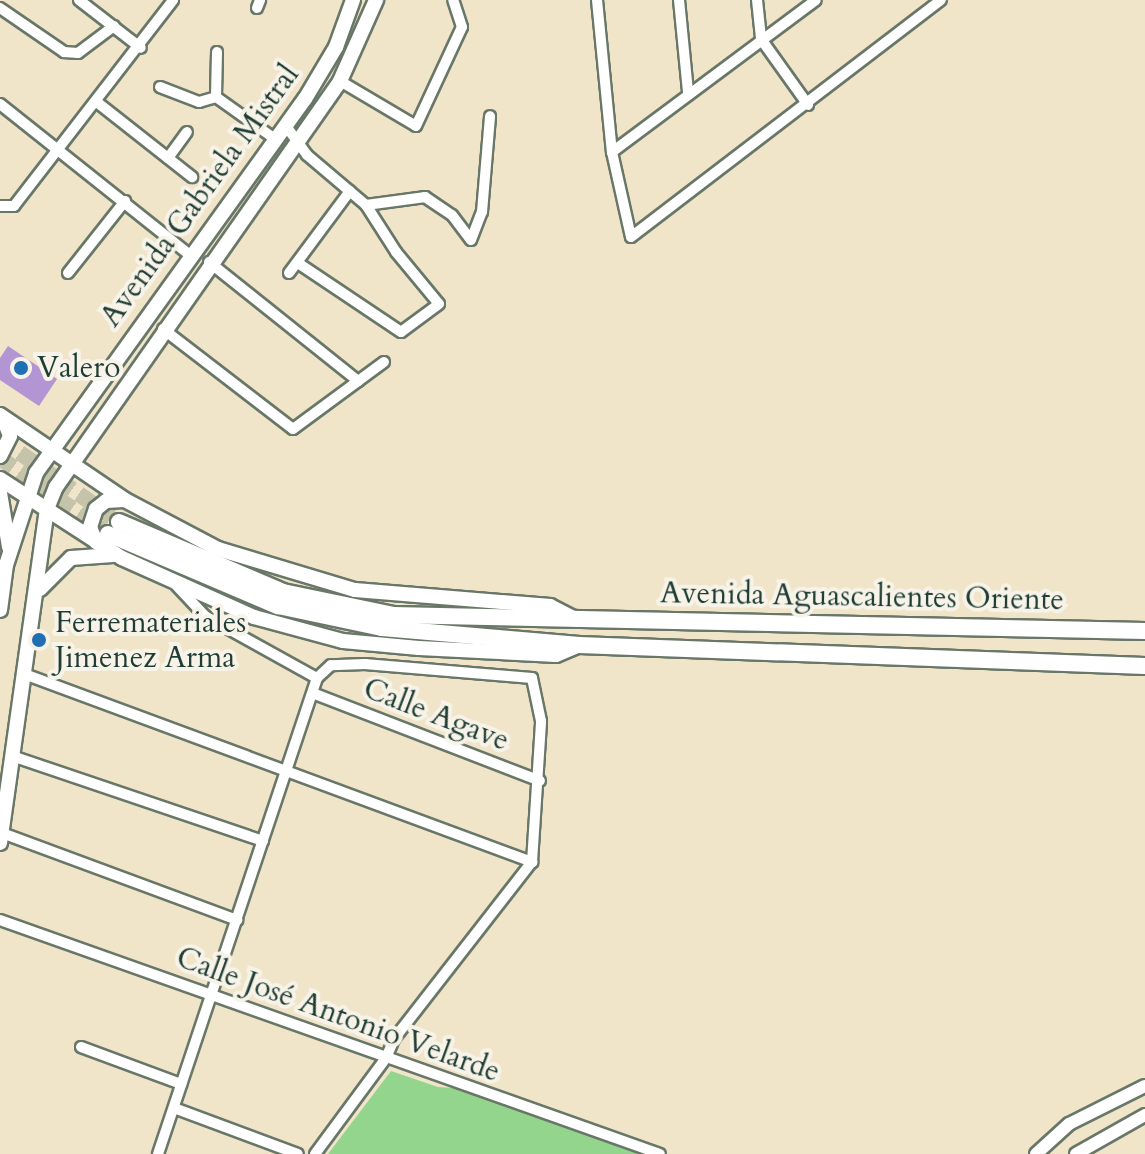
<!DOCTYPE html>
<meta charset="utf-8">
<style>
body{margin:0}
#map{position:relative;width:1145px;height:1154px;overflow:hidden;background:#f0e4c9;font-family:Cardo,serif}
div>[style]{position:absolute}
.green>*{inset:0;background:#93d58d}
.building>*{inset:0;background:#b495d3}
.primary-tunnel>*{height:16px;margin-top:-8px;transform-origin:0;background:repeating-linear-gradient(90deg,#c6c3ab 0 16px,transparent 0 24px)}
.roads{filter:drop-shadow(2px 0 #687768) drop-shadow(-2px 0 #687768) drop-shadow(0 2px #687768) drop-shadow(0 -2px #687768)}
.minor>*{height:10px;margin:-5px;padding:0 5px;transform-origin:5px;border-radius:5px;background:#fff}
.tertiary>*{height:12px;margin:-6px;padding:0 6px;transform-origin:6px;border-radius:6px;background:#fff}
.secondary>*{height:14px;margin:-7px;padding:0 7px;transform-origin:7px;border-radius:7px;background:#fff}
.primary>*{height:16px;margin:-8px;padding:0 8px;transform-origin:8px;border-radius:8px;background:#fff}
.dots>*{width:22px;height:22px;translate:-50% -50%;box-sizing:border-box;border:4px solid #f7f3e8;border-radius:50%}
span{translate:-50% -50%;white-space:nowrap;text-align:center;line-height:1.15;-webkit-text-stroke:8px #f7f3e8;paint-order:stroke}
.street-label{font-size:30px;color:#1f3d34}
.poi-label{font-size:30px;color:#1f3d34}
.left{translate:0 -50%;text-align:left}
</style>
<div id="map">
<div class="green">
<div style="clip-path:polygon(391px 1071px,438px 1087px,454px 1088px,643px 1154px,328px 1154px)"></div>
</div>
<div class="building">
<div style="clip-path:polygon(8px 346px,57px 379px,39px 406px,0 380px,0 358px)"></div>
</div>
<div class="primary-tunnel">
<div style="left:0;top:439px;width:145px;rotate:34.9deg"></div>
<div style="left:0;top:458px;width:132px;rotate:35.1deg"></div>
</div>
<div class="roads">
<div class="minor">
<div style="left:79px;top:0;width:78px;rotate:37.7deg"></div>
<div style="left:597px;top:0;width:153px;rotate:84.4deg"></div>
<div style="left:612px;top:152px;width:87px;rotate:77.4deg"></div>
<div style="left:631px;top:237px;width:390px;rotate:-37.4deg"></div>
<div style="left:679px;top:0;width:92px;rotate:84.4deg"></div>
<div style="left:757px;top:0;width:39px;rotate:84deg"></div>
<div style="left:761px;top:39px;width:81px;rotate:54.5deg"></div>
<div style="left:0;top:8px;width:78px;rotate:34.5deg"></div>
<div style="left:64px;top:52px;width:14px;rotate:4deg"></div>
<div style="left:78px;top:53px;width:45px;rotate:-36.9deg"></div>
<div style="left:257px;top:8px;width:9px;rotate:-69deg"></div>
<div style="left:217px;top:52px;width:45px;rotate:91.3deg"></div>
<div style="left:216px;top:97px;width:72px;rotate:35.4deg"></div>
<div style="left:340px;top:81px;width:88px;rotate:30.6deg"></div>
<div style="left:416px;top:126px;width:109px;rotate:-65.1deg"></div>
<div style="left:462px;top:27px;width:28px;rotate:-108deg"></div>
<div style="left:160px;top:87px;width:42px;rotate:21deg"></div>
<div style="left:199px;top:102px;width:18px;rotate:-16deg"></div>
<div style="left:98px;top:103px;width:120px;rotate:38.2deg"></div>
<div style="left:0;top:104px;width:243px;rotate:38.5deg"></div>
<div style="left:286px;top:126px;width:36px;rotate:54deg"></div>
<div style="left:307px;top:155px;width:77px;rotate:40.3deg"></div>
<div style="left:366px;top:205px;width:56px;rotate:57.4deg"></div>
<div style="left:396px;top:252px;width:67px;rotate:50.4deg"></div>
<div style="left:439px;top:304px;width:47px;rotate:143.6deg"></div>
<div style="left:401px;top:332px;width:124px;rotate:-146.2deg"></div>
<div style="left:612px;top:152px;width:254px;rotate:-36.7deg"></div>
<div style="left:168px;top:158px;width:32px;rotate:-54deg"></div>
<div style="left:366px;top:205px;width:60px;rotate:-7.7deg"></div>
<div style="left:425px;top:197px;width:32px;rotate:34deg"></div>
<div style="left:452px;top:215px;width:31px;rotate:53deg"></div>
<div style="left:0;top:206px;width:14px"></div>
<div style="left:14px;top:206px;width:260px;rotate:-52.3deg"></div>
<div style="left:471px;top:240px;width:30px;rotate:-69deg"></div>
<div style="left:482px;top:212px;width:96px;rotate:-85.2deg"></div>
<div style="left:209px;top:262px;width:191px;rotate:38.6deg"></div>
<div style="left:68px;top:273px;width:92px;rotate:-51.6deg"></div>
<div style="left:289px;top:273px;width:102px;rotate:-53.4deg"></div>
<div style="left:163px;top:329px;width:164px;rotate:37.6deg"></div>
<div style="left:293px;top:429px;width:113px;rotate:-36.4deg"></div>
<div style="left:176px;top:585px;width:42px;rotate:46.9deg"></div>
<div style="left:205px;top:616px;width:128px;rotate:29deg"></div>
<div style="left:27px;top:675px;width:539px;rotate:20.32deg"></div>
<div style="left:315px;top:694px;width:241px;rotate:21.1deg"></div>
<div style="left:12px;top:756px;width:265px;rotate:18.7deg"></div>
<div style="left:2px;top:833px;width:251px;rotate:20.3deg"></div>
<div style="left:0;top:920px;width:700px;rotate:19.52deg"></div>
<div style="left:81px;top:1047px;width:107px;rotate:20.3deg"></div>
<div style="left:174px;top:1108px;width:132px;rotate:20.4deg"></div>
<div style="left:158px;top:1154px;width:502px;rotate:-71.53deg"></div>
<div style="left:315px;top:1154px;width:119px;rotate:-53.5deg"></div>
<div style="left:386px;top:1058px;width:21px;rotate:-67deg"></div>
<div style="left:394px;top:1039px;width:224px;rotate:-52.1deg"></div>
<div style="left:532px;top:862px;width:141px;rotate:-86.3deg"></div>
<div style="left:541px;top:721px;width:44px;rotate:-101.8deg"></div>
<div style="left:532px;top:678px;width:168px;rotate:-175.2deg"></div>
<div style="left:365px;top:664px;width:34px;rotate:178deg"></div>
<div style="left:331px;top:665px;width:19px;rotate:137deg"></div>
</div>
<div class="tertiary">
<div style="left:1036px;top:1154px;width:45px;rotate:-42.3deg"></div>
<div style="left:1069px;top:1124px;width:85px;rotate:-26.6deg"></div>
<div style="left:1076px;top:1154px;width:79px;rotate:-29.5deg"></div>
</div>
<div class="secondary">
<div style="left:0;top:415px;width:151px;rotate:34.2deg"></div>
<div style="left:125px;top:500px;width:105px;rotate:27.8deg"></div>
<div style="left:218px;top:549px;width:143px;rotate:16.7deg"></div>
<div style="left:355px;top:590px;width:196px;rotate:4.7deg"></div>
<div style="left:550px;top:606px;width:30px;rotate:27deg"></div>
<div style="left:0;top:456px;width:22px;rotate:-63deg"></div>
<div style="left:10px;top:436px;width:19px;rotate:-111deg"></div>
<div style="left:0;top:479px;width:145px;rotate:32.9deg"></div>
<div style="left:122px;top:558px;width:145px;rotate:24.1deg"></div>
<div style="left:254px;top:617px;width:92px;rotate:15.1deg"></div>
<div style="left:343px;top:641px;width:76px;rotate:5.3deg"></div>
<div style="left:419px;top:648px;width:137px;rotate:2.9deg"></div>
<div style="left:556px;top:655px;width:25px;rotate:-23deg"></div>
<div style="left:0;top:493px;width:55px;rotate:80.5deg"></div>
<div style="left:96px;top:542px;width:16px;rotate:-112deg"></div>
<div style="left:90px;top:527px;width:19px;rotate:-72deg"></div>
<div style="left:96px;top:509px;width:13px;rotate:-39deg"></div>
<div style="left:106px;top:501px;width:18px;rotate:-3deg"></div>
<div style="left:40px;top:589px;width:44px;rotate:-45deg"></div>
<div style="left:71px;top:558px;width:42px;rotate:-4.1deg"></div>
<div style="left:0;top:610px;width:45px;rotate:-82.4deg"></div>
<div style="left:6px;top:565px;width:97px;rotate:-71.9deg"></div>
<div style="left:36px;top:473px;width:461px;rotate:-54.3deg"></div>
<div style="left:305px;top:99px;width:61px;rotate:-59.2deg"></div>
<div style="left:336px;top:47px;width:50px;rotate:-70.1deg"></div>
<div style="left:0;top:843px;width:337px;rotate:-82deg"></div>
<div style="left:47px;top:509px;width:24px;rotate:-68deg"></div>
<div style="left:56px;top:487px;width:495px;rotate:-55deg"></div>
<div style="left:340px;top:81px;width:89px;rotate:-66deg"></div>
</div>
<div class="primary">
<div style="left:119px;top:522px;width:178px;rotate:23.1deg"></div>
<div style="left:283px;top:592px;width:112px;rotate:11.8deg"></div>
<div style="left:393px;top:615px;width:752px;rotate:1.22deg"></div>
<div style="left:108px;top:534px;width:185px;rotate:23deg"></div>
<div style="left:278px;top:606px;width:106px;rotate:11.9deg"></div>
<div style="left:382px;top:628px;width:198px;rotate:4.9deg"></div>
<div style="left:579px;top:645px;width:566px;rotate:2.12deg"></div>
</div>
</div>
<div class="dots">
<div style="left:21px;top:368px;background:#1f6fb2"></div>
<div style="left:39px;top:640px;background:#1f6fb2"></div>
</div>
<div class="street-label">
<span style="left:200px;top:196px;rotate:-54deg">Avenida Gabriela Mistral</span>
<span style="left:862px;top:597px;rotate:1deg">Avenida Aguascalientes Oriente</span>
<span style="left:436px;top:715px;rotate:21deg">Calle Agave</span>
<span style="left:338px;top:1015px;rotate:20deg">Calle José Antonio Velarde</span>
</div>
<div class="poi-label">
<span class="left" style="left:37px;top:368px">Valero</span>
<span class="left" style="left:55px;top:640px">Ferremateriales<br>Jimenez Arma</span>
</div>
</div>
